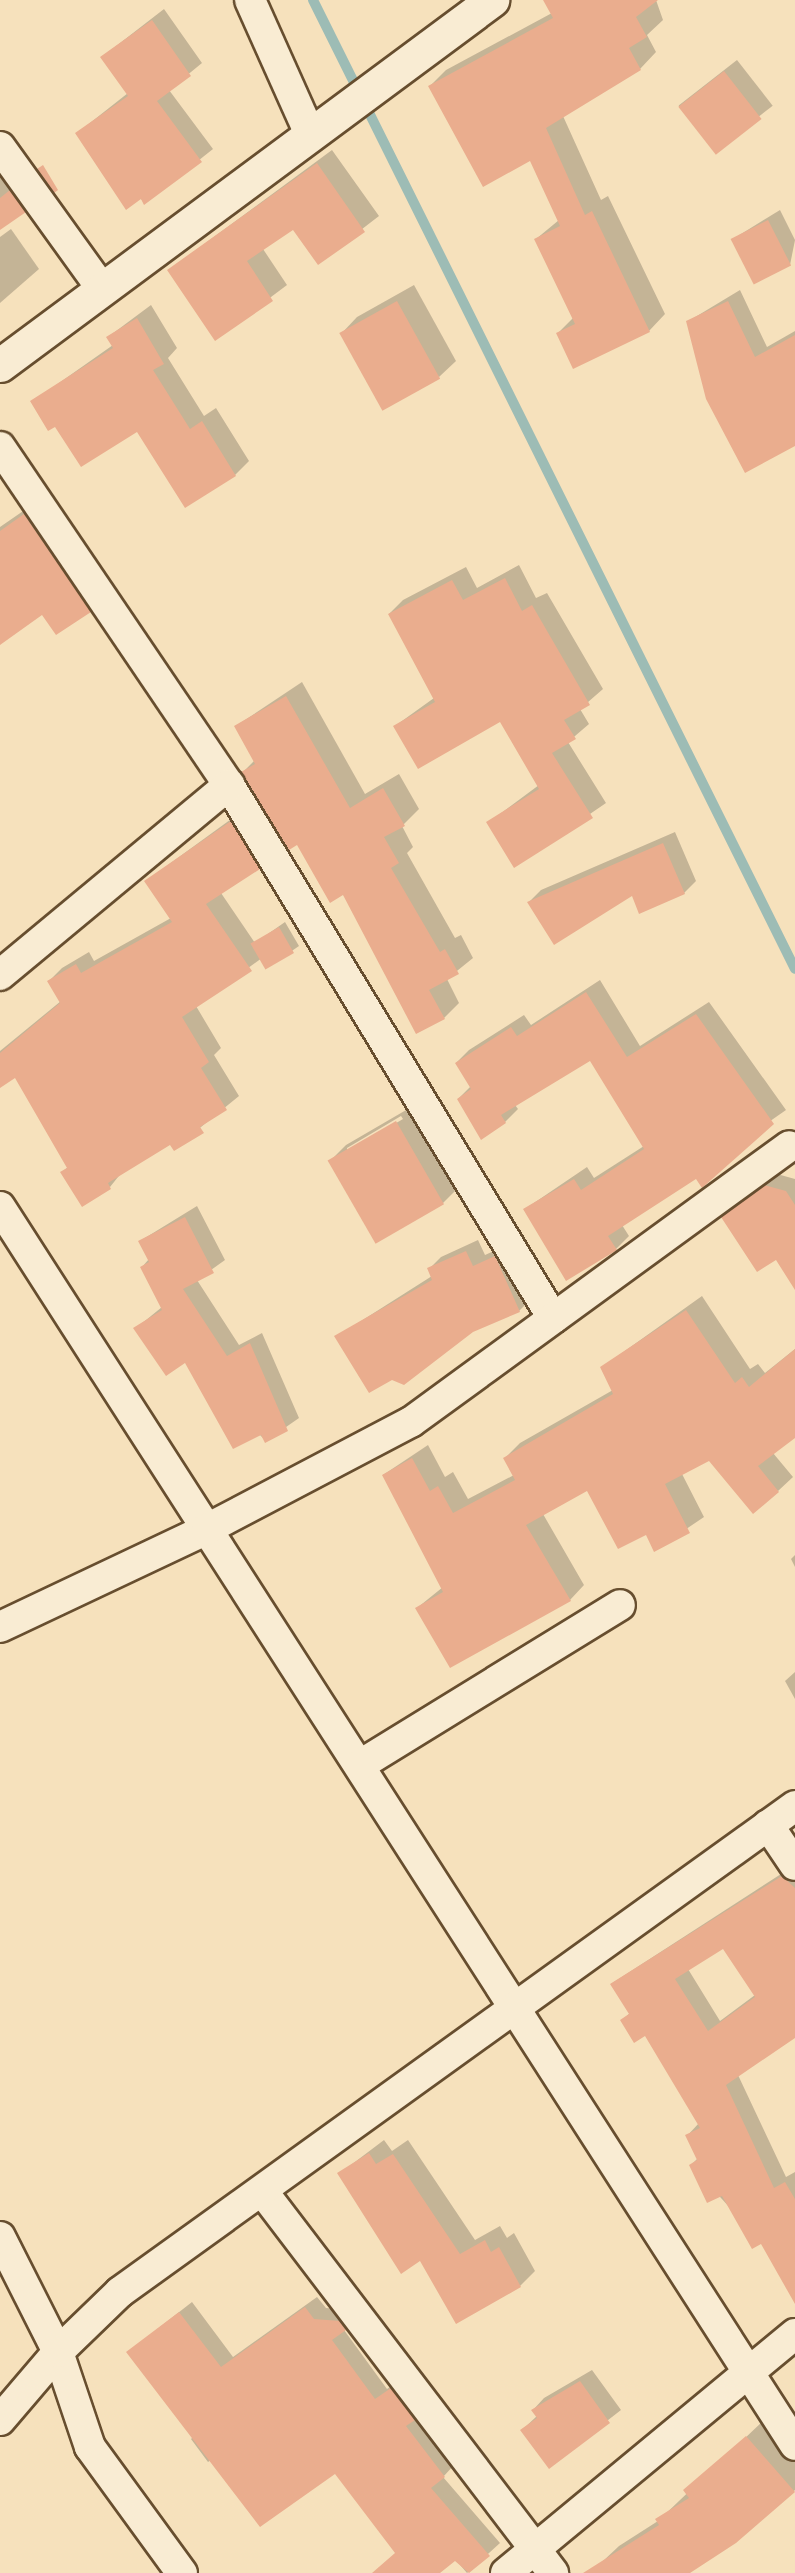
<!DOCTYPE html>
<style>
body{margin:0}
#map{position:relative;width:795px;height:2573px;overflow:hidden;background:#f6e1bc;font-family:"Gentium Book Plus",serif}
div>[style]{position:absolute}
.shadow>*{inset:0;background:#0003;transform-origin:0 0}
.stream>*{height:10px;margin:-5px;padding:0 5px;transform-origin:5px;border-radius:5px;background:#9dbcb5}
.building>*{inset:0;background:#eaad8e;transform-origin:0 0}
.roads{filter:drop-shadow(2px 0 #674e2f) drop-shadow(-2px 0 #674e2f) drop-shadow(0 2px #674e2f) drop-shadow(0 -2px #674e2f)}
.minor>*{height:30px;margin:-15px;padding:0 15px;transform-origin:15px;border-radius:15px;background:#f9ecd3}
.tertiary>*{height:33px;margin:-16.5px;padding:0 16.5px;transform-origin:16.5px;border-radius:16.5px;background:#f9ecd3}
span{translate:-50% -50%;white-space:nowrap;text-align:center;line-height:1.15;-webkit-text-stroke:6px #f9ecd3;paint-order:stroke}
</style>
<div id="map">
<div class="shadow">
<div style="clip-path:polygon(556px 0,656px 0,663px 20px,647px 35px,656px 52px,640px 69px,563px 116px,601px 200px,608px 196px,665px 314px,649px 331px,558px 333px,573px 318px,536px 239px,559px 220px,531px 159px,430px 86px,446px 70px,552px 13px)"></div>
<div style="clip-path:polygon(164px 9px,202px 63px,169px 90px,213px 149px,145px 203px,76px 134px,128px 93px,102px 57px)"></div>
<div style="left:737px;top:60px;width:58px;height:74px;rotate:52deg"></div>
<div style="clip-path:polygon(332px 150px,379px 216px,318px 263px,294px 228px,263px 249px,287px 285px,215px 339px,169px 270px)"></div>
<div style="clip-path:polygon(0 157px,36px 199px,0 228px)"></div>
<div style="clip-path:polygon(780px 210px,795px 240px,790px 265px,733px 239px)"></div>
<div style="clip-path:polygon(11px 229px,39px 269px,0 303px,0 237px)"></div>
<div style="clip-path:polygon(414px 285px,456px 361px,439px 377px,341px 334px,357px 317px)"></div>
<div style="clip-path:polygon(740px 290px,767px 347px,795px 331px,795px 388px,687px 322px)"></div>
<div style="clip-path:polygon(151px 305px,177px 348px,168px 358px,204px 416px,216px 408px,249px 461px,235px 475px,138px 430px,56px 425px,32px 402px,113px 345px,108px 337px)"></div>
<div style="clip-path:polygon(42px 498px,107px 594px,90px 610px,42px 613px,0 627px,0 527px)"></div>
<div style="clip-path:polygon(519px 565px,536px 598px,547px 593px,603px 689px,580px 709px,589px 724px,568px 742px,606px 803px,514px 866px,488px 823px,539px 785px,500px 719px,395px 726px,434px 698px,389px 614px,403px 600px,466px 567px,477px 588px)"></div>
<div style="clip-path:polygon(302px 682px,365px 794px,399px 774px,419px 809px,402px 826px,413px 847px,407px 853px,455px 938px,461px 935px,473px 958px,447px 979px,459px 1003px,444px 1018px,243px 772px,255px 760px,236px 726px)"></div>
<div style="clip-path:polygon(245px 809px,272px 855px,221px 893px,255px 943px,285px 922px,299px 946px,267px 968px,262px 958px,196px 1006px,221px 1048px,214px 1055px,239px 1096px,174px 1149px,170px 1143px,122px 1172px,110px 1187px,62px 1172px,68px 1167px,15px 1076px,0 1080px,0 1051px,61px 1001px,49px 981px,62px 968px,89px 952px,94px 961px,171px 918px,146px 881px)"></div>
<div style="clip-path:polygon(675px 832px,696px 881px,684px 893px,640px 912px,632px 894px,529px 902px,541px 890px)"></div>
<div style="clip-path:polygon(600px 980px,640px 1046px,709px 1002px,786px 1110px,622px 1225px,629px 1236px,616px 1249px,525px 1209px,587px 1167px,594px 1178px,644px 1146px,591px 1059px,515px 1105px,518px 1109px,505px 1122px,458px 1099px,471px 1086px,456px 1063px,469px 1050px,524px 1015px,531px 1025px)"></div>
<div style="clip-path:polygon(evenodd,413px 1106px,460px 1186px,443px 1203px,376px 1242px,330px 1161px,346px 1145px,413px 1106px,401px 1116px,403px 1119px,347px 1152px,347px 1148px,401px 1116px)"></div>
<div style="clip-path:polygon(777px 1174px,795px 1179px,795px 1270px,723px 1217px)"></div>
<div style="clip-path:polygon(197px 1206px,225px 1260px,197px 1280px,239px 1345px,262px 1333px,299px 1418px,266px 1441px,186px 1361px,135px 1329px,162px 1307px,142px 1267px,149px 1259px,140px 1241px)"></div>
<div style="clip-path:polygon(478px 1240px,485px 1255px,507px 1245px,531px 1299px,519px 1311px,336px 1337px,432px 1276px,429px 1269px,441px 1257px)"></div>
<div style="clip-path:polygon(702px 1296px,750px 1369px,758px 1364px,765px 1373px,795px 1349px,795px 1437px,773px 1453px,793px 1477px,778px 1491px,709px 1459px,682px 1474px,704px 1517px,655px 1550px,646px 1533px,588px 1489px,543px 1514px,584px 1585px,570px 1600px,417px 1608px,443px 1587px,383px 1475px,428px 1445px,445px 1477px,453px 1472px,468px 1499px,514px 1475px,505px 1458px,520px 1443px,613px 1390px,601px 1368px)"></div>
<div style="clip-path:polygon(795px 1555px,795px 1567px,791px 1559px)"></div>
<div style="clip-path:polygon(795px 1672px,795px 1699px,785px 1681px)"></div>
<div style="clip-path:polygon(evenodd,795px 1865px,795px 2037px,738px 2075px,786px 2177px,795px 2172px,795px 2261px,761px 2242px,691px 2165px,698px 2158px,687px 2136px,699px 2123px,645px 2034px,622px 2020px,630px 2013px,611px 1984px,795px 1865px,724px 1947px,755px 1995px,720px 2021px,688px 1969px,724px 1947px)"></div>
<div style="clip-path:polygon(384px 2140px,392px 2151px,408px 2140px,475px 2240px,500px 2226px,507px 2238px,514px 2233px,535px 2271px,520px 2286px,421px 2259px,339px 2174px)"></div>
<div style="clip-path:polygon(317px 2297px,326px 2308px,352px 2310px,357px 2317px,344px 2330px,387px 2389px,403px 2378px,455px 2464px,443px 2477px,500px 2543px,467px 2573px,455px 2559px,438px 2573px,399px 2573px,397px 2552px,335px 2472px,214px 2458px,208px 2462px,191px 2439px,194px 2436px,128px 2352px,192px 2302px,233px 2357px)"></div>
<div style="clip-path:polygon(592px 2370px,621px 2410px,549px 2466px,522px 2430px,537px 2416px,533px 2410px,544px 2398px)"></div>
<div style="clip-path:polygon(764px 2420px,795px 2456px,795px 2490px,735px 2542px,687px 2573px,609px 2573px,602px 2562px,619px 2546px,658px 2521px)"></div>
</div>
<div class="stream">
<div style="left:313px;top:0;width:1082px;rotate:63.55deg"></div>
</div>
<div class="building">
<div style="clip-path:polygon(543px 0,658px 0,636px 17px,647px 37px,629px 48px,641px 70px,546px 128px,585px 215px,592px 211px,650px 332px,573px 369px,556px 333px,575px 324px,534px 239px,560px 226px,530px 161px,483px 187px,428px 86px,553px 18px)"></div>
<div style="clip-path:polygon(152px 20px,191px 76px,157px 101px,202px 162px,144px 205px,141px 199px,126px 210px,75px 133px,128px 96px,100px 57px)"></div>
<div style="left:724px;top:71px;width:61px;height:58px;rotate:52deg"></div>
<div style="clip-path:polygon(317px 163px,365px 232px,318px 265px,293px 230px,247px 261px,273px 301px,215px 341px,167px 270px)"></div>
<div style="clip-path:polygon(43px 165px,58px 190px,54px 193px,37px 169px)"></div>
<div style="clip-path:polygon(10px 190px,26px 212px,0 230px,0 198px)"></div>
<div style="left:768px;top:220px;width:51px;height:42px;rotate:63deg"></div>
<div style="left:397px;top:301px;width:89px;height:66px;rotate:61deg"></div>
<div style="clip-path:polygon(728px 301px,755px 357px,795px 335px,795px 446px,745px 473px,706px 399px,686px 321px)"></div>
<div style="clip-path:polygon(137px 318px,164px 364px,153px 370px,190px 429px,202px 421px,236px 476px,185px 508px,137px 432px,81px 467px,55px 427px,48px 431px,30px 401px,113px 348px,106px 337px)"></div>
<div style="clip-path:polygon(24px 514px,91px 612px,56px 635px,42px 615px,0 645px,0 531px)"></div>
<div style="clip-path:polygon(505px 578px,522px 611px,532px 605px,590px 705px,564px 720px,576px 739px,552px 753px,593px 818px,514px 868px,486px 822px,539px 789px,500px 722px,418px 769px,393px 726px,435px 702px,388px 614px,452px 580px,463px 600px)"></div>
<div style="clip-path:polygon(286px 696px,350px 808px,383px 788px,405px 826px,384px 837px,399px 863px,391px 868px,440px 952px,445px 949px,459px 974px,429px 990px,445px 1019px,416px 1034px,343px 895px,330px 903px,297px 845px,289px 850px,241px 772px,255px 764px,234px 726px)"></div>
<div style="clip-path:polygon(231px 821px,260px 869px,206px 904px,252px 971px,182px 1017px,209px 1062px,201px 1068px,227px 1110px,200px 1127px,204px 1133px,174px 1151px,170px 1145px,108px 1183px,111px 1189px,82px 1207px,60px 1172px,67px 1168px,15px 1078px,0 1088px,0 1053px,60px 1003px,47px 981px,76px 964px,81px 973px,172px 922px,144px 881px)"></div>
<div style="clip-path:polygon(663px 843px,685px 894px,639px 914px,632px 896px,554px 945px,527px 902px)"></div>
<div style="left:279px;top:927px;width:30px;height:33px;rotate:60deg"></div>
<div style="clip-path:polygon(586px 992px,627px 1057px,696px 1014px,774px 1124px,702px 1188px,696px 1179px,608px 1236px,617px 1250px,566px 1281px,523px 1209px,574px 1179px,581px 1190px,644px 1149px,590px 1061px,501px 1115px,506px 1123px,481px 1140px,457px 1099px,471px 1089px,455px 1063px,511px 1027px,517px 1036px)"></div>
<div style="left:396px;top:1121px;width:96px;height:79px;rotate:60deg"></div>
<div style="clip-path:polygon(764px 1185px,786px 1191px,795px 1205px,795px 1290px,776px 1260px,757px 1272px,721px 1217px)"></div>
<div style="clip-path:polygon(185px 1217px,214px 1273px,183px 1289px,227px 1356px,250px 1343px,288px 1431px,265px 1443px,261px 1435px,233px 1449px,185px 1363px,166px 1376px,133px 1328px,162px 1310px,140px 1267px,149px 1262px,138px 1241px)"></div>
<div style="clip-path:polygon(466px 1251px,473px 1266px,495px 1256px,520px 1312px,473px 1332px,404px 1385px,392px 1380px,369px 1393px,334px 1336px,432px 1280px,427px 1268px)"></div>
<div style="clip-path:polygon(686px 1310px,735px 1383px,742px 1377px,749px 1387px,795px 1349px,795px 1438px,758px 1466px,779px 1492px,753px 1514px,709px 1461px,665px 1484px,690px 1533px,654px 1552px,646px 1535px,618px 1549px,587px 1491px,526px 1525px,571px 1601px,450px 1668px,415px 1608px,443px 1592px,382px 1475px,412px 1458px,430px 1491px,438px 1486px,453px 1513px,515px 1480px,503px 1458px,613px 1394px,600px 1367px)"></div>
<div style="clip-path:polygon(evenodd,782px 1876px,795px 1888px,795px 2038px,726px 2085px,774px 2188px,785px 2182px,795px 2199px,795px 2304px,761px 2244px,752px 2249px,722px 2196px,707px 2203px,689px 2165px,697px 2160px,685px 2135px,700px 2128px,645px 2036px,634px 2043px,620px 2020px,629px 2014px,610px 1984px,782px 1876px,723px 1949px,755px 1997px,708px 2031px,675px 1979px,723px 1949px)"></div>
<div style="clip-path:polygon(369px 2153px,376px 2164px,393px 2154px,460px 2254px,485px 2240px,491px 2252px,499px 2247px,521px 2287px,456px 2324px,420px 2261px,401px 2274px,337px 2173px)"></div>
<div style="clip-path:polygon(305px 2307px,314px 2319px,340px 2321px,346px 2330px,332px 2340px,375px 2399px,391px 2388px,415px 2420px,406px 2426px,445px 2477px,431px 2488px,490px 2556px,469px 2573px,455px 2561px,440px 2573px,372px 2573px,395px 2553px,335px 2474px,260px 2527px,126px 2352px,179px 2312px,221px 2367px)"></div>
<div style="clip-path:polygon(580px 2381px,610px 2423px,549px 2469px,520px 2430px,537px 2418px,531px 2410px)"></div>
<div style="clip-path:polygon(746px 2436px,795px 2492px,736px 2543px,690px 2573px,583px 2573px,659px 2525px,655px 2519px,689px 2498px,683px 2490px)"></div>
</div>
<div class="roads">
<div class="minor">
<div style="left:250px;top:0;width:147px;rotate:65.9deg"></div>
<div style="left:0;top:147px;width:175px;rotate:54.3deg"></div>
<div style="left:0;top:447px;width:408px;rotate:55.9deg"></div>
<div style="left:229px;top:785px;width:624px;rotate:58.71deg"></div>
<div style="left:0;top:975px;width:298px;rotate:-39.7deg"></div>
<div style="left:0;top:1207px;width:1471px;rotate:57.29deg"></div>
<div style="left:0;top:1627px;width:229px;rotate:-25.3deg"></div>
<div style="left:207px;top:1529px;width:230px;rotate:-27.7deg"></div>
<div style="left:411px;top:1422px;width:468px;rotate:-36.1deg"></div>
<div style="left:360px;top:1765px;width:305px;rotate:-31.6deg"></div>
<div style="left:768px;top:1825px;width:48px;rotate:56deg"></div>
<div style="left:263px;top:2192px;width:479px;rotate:52.7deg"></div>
<div style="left:0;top:2237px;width:129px;rotate:63.2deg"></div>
<div style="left:58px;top:2352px;width:100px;rotate:71.4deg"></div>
<div style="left:90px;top:2447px;width:156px;rotate:53.9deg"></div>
<div style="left:0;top:2420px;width:89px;rotate:-49.5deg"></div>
<div style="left:58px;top:2352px;width:86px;rotate:-44.1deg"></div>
<div style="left:120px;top:2292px;width:832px;rotate:-35.75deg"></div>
<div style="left:506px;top:2573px;width:375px;rotate:-39.6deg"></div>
</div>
<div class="tertiary">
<div style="left:0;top:365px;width:613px;rotate:-36.57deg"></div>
</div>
</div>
</div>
